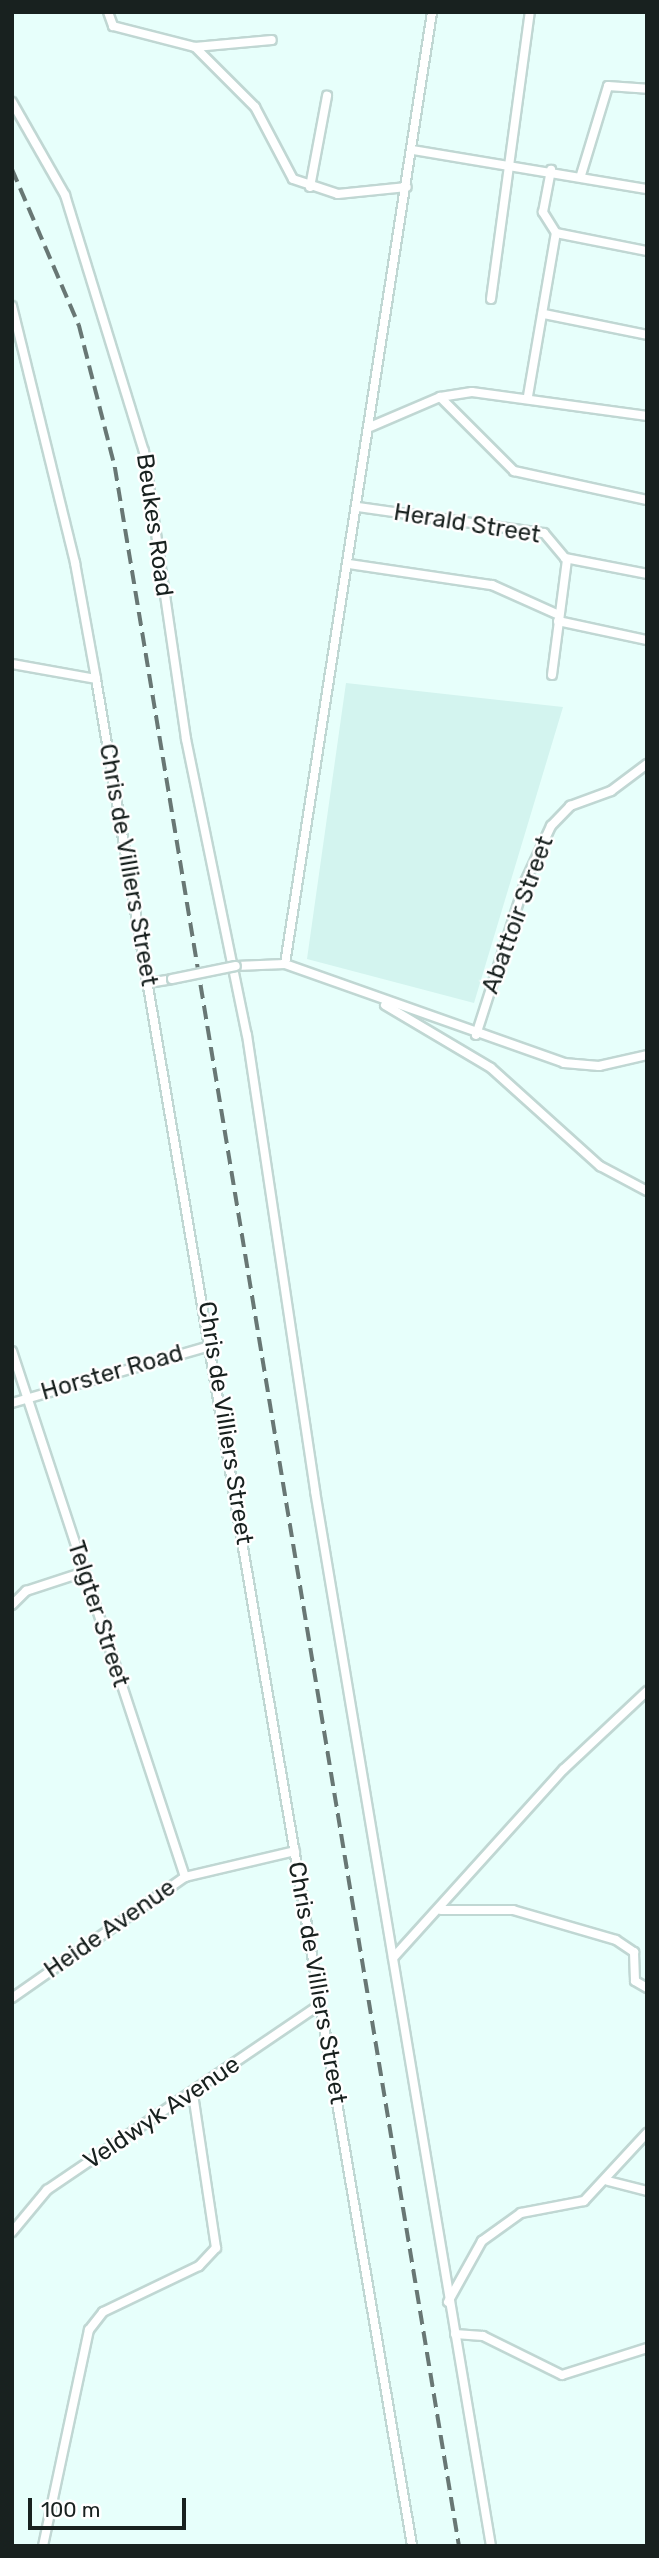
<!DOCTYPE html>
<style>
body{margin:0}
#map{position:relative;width:659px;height:2558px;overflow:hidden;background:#e7fffb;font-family:Rubik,sans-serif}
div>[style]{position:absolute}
.built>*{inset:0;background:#d3f4ef}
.roads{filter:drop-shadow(2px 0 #c0d7d3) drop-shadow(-2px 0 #c0d7d3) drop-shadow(0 2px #c0d7d3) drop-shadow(0 -2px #c0d7d3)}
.minor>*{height:8px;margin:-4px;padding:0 4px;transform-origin:4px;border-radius:4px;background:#fff}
.rail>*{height:3.5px;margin-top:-1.75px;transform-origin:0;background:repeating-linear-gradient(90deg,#687774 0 14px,transparent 0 21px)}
.bridges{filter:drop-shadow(2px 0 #c0d7d3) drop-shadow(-2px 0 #c0d7d3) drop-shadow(0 2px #c0d7d3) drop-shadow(0 -2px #c0d7d3)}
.minor-bridge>*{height:8px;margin:-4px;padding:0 4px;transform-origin:4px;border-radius:4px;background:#fff}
span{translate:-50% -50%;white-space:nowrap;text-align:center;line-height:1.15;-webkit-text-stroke:5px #fff;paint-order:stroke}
.street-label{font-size:24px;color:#18211f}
.frame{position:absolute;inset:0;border:14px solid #18211f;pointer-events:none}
.scale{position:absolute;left:28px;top:2498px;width:158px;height:32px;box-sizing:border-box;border:4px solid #18211f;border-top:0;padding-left:9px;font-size:21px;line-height:24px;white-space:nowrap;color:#18211f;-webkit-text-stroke:5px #fff;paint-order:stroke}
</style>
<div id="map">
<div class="built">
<div style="clip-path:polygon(346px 683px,563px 707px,474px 1003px,307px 959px)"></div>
</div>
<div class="roads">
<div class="minor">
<div style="left:108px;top:12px;width:15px;rotate:70deg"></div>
<div style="left:113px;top:26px;width:85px;rotate:14.4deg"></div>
<div style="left:195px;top:47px;width:85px;rotate:45deg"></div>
<div style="left:255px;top:107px;width:81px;rotate:62.2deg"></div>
<div style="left:293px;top:179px;width:47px;rotate:18.4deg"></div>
<div style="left:338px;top:194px;width:69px;rotate:-5.8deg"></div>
<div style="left:195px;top:47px;width:77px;rotate:-5.2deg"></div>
<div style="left:12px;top:102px;width:107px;rotate:60.3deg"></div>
<div style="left:65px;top:195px;width:268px;rotate:72.9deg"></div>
<div style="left:144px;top:451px;width:291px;rotate:81.7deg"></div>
<div style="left:186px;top:739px;width:302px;rotate:78.4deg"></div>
<div style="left:247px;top:1035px;width:461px;rotate:81.5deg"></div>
<div style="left:315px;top:1491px;width:1070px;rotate:80.53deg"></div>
<div style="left:413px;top:150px;width:237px;rotate:9.5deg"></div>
<div style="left:581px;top:175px;width:93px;rotate:-73.1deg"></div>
<div style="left:608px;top:86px;width:39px;rotate:4deg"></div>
<div style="left:310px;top:187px;width:93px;rotate:-79.4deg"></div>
<div style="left:556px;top:233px;width:93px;rotate:11.2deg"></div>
<div style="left:491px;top:299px;width:290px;rotate:-82.3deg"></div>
<div style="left:12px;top:306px;width:265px;rotate:76.2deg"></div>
<div style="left:75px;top:563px;width:118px;rotate:79.7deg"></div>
<div style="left:96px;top:679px;width:1894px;rotate:80.39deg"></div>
<div style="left:544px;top:314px;width:105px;rotate:11.5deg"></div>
<div style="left:528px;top:396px;width:165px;rotate:-80.3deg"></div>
<div style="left:556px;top:233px;width:25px;rotate:-122deg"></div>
<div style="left:543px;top:212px;width:43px;rotate:-79.2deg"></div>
<div style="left:440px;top:397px;width:105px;rotate:45deg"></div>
<div style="left:514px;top:471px;width:136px;rotate:12.3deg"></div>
<div style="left:370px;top:427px;width:76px;rotate:-23.2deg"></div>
<div style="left:440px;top:397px;width:32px;rotate:-9deg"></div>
<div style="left:472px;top:392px;width:177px;rotate:7.8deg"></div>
<div style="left:358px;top:507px;width:188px;rotate:8deg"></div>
<div style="left:544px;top:533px;width:33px;rotate:50deg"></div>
<div style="left:565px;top:558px;width:84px;rotate:11deg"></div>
<div style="left:349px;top:564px;width:145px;rotate:8.4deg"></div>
<div style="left:492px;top:585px;width:73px;rotate:24.1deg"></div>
<div style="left:558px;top:621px;width:91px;rotate:12.1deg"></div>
<div style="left:12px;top:664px;width:85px;rotate:10.1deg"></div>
<div style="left:552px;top:675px;width:117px;rotate:-82.6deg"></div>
<div style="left:285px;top:964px;width:963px;rotate:-81.22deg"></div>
<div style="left:236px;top:966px;width:49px;rotate:-2.3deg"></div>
<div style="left:285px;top:964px;width:296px;rotate:19.5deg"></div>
<div style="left:564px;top:1063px;width:35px;rotate:5deg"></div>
<div style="left:599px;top:1066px;width:49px;rotate:-12.9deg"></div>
<div style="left:148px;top:983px;width:24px;rotate:-9deg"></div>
<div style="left:385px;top:1005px;width:123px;rotate:30.7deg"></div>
<div style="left:491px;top:1068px;width:147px;rotate:42deg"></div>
<div style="left:600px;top:1166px;width:53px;rotate:28deg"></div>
<div style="left:476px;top:1035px;width:161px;rotate:-72.2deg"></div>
<div style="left:525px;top:882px;width:62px;rotate:-65.1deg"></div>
<div style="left:551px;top:826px;width:28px;rotate:-46deg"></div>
<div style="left:570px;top:806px;width:44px;rotate:-20.1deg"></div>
<div style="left:611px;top:791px;width:45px;rotate:-36.9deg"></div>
<div style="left:12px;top:1351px;width:554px;rotate:71.79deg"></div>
<div style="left:12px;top:1403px;width:209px;rotate:-16.1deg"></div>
<div style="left:12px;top:1605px;width:20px;rotate:-45deg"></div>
<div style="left:26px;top:1591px;width:61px;rotate:-18.1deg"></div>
<div style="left:441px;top:1910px;width:72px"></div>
<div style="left:513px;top:1910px;width:107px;rotate:16.2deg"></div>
<div style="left:616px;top:1940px;width:22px;rotate:34deg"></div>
<div style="left:634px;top:1952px;width:29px;rotate:88deg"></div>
<div style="left:635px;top:1981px;width:14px;rotate:30deg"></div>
<div style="left:393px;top:1958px;width:255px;rotate:-47.9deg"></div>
<div style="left:564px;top:1769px;width:114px;rotate:-43.2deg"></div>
<div style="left:12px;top:1998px;width:211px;rotate:-35deg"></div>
<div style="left:185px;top:1877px;width:113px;rotate:-13.3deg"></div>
<div style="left:608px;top:2181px;width:40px;rotate:14.4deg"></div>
<div style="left:12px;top:2232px;width:55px;rotate:-50.2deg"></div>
<div style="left:47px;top:2190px;width:331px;rotate:-34.2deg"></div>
<div style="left:448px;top:2302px;width:70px;rotate:-60.9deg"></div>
<div style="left:482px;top:2241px;width:48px;rotate:-35.7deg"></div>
<div style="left:521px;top:2213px;width:64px;rotate:-10.8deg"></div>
<div style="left:584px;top:2201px;width:93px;rotate:-47.2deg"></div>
<div style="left:455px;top:2334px;width:28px;rotate:4deg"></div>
<div style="left:483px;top:2336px;width:88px;rotate:26.3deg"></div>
<div style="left:562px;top:2375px;width:89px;rotate:-17.6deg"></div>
<div style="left:43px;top:2546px;width:221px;rotate:-78deg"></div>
<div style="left:89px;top:2330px;width:23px;rotate:-52deg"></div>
<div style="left:103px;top:2312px;width:106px;rotate:-25.6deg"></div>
<div style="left:199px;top:2266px;width:25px;rotate:-47deg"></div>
<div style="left:216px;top:2248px;width:155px;rotate:-98.5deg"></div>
</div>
</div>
<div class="rail">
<div style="left:12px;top:169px;width:170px;rotate:66.8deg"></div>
<div style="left:79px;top:325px;width:146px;rotate:75.8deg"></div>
<div style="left:115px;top:467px;width:2107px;rotate:80.6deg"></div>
</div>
<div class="bridges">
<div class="minor-bridge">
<div style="left:172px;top:979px;width:65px;rotate:-11.5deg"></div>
</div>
</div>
<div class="street-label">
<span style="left:467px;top:524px;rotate:9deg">Herald Street</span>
<span style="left:154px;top:525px;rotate:82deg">Beukes Road</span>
<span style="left:128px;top:865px;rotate:80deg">Chris de Villiers Street</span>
<span style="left:518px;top:915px;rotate:-70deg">Abattoir Street</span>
<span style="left:112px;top:1373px;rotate:-16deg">Horster Road</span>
<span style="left:225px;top:1423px;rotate:81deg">Chris de Villiers Street</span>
<span style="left:98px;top:1614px;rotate:72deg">Telgter Street</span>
<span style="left:110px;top:1929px;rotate:-35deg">Heide Avenue</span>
<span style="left:317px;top:1983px;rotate:80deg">Chris de Villiers Street</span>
<span style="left:162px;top:2113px;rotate:-34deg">Veldwyk Avenue</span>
</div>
<div class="frame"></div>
<div class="scale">100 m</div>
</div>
